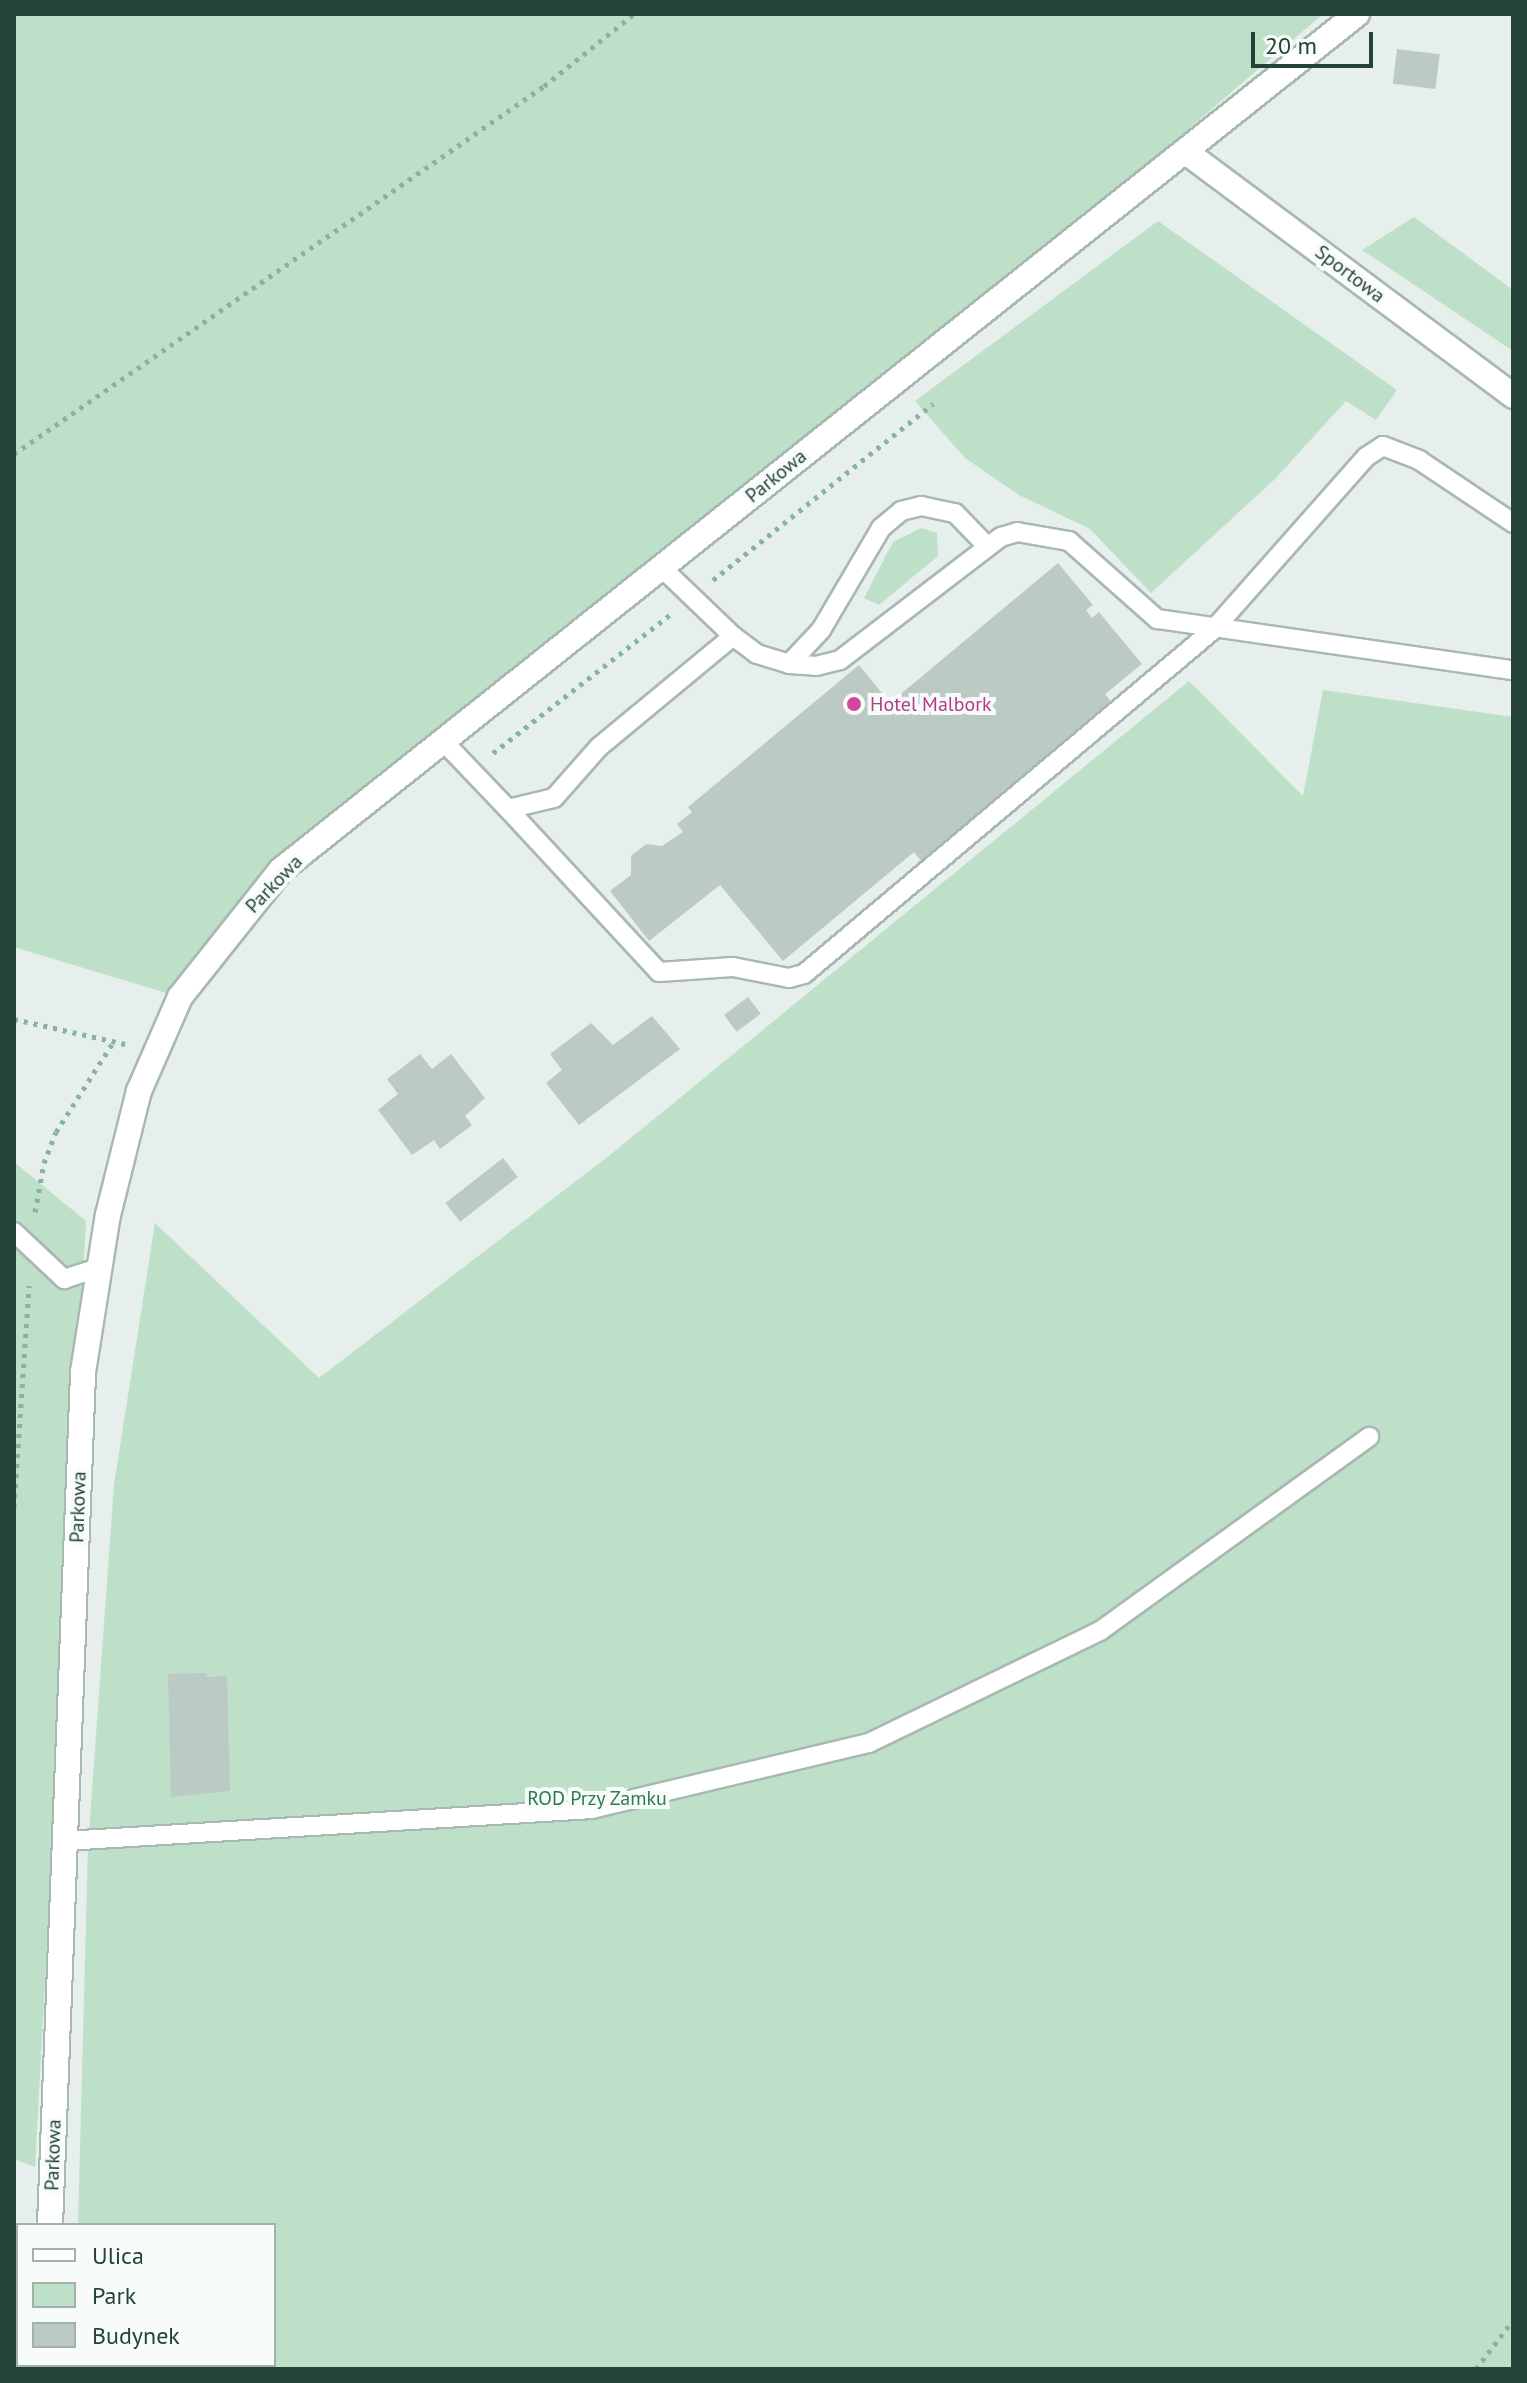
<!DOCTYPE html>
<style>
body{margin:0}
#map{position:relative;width:1527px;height:2383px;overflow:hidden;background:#e6efeb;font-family:"PT Sans",sans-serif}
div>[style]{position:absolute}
.green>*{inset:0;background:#bfe0c8}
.building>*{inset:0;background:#bbcac4;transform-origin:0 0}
.path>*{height:5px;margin-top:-2.5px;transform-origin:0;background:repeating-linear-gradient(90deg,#86b3a5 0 4px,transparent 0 10px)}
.roads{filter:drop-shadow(2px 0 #a8b8b2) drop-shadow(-2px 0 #a8b8b2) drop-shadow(0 2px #a8b8b2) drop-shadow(0 -2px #a8b8b2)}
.service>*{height:18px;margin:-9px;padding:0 9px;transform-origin:9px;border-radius:9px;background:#fff}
.minor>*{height:24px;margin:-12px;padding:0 12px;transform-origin:12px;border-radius:12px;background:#fff}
.dots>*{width:22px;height:22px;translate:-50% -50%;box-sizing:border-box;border:4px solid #f7fbf9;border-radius:50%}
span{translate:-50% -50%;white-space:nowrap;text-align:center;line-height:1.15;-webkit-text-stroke:8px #f7fbf9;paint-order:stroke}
.street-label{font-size:20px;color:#24423a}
.hotel-label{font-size:20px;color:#b23c85}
.left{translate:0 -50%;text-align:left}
.park-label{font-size:20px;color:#2d7a4b}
.frame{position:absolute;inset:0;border:16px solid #24423a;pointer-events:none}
.legend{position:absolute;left:16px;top:2223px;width:260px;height:144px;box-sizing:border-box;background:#f7fbf9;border:2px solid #a3b1ad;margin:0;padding:10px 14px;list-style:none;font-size:24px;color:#24423a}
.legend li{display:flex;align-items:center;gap:16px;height:40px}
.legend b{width:40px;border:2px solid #a3b1ad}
.scale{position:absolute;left:1251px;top:32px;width:122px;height:36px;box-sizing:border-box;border:4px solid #24423a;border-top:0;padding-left:10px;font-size:24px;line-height:28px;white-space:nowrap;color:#24423a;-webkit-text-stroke:6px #f7fbf9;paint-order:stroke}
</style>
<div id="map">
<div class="green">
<div style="clip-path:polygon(14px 14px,1323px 14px,874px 398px,240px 919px,180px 997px,14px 947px)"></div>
<div style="clip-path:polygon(1414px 217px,1513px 290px,1513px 351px,1362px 250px)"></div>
<div style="clip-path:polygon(1158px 221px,1397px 390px,1376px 420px,1346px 401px,1275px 479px,1151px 593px,1090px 529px,1019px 495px,965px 458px,915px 401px)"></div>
<div style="clip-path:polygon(921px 528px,937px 533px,938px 556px,879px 605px,864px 598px,893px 542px)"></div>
<div style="clip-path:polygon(1189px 681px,1303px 796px,1323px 690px,1513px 717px,1513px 2369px,57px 2369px,274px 2365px,274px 2225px,78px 2225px,88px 1846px,114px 1485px,155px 1223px,319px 1378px,610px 1155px)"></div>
<div style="clip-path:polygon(14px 1162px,86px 1221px,35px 2167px,14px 2159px)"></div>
</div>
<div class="building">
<div style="left:1397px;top:49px;width:43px;height:35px;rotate:7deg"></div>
<div style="clip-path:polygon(1058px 563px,1093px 605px,1086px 610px,1092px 618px,1099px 612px,1142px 664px,1105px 694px,1112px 703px,921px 861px,914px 852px,783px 961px,720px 885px,649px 941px,610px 891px,631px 875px,631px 856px,646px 844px,662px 846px,683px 832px,677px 824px,692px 812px,688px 807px,859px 665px,890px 703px)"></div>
<div style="left:748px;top:997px;width:21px;height:30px;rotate:53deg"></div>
<div style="clip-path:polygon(652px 1016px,680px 1049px,579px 1125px,546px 1083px,562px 1070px,550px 1054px,591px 1023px,613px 1045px)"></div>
<div style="clip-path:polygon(420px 1054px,432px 1069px,451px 1054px,485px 1098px,465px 1116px,472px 1125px,440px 1149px,434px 1140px,412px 1155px,378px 1110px,398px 1094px,387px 1079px)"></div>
<div style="left:503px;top:1158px;width:24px;height:73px;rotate:52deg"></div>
<div style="clip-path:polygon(206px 1673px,207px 1677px,227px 1676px,230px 1791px,171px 1797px,168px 1674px)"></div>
</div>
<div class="path">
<div style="left:14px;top:454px;width:645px;rotate:-34.77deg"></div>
<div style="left:544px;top:86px;width:115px;rotate:-38.7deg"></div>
<div style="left:713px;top:580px;width:282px;rotate:-38.7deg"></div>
<div style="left:493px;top:753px;width:226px;rotate:-38deg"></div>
<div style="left:14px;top:1019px;width:114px;rotate:12.7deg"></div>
<div style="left:35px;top:1212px;width:50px;rotate:-79.6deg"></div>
<div style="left:44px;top:1163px;width:33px;rotate:-69deg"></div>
<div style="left:56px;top:1132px;width:108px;rotate:-57.5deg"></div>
<div style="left:14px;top:1507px;width:222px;rotate:-86.1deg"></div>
<div style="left:1476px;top:2369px;width:61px;rotate:-52.9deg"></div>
</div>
<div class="roads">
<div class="service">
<div style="left:733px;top:636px;width:30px;rotate:37deg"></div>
<div style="left:757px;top:654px;width:34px;rotate:17deg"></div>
<div style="left:789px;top:664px;width:27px;rotate:4deg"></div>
<div style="left:816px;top:666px;width:25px;rotate:-14deg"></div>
<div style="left:840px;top:660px;width:203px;rotate:-37.4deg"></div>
<div style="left:1001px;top:537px;width:17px;rotate:-17deg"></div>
<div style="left:1017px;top:532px;width:53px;rotate:9.8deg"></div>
<div style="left:1069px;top:541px;width:118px;rotate:41.6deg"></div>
<div style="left:1157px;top:619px;width:360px;rotate:8.2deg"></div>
<div style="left:789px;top:664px;width:47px;rotate:-46.7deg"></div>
<div style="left:821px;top:630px;width:118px;rotate:-59.5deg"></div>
<div style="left:881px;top:528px;width:26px;rotate:-40deg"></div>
<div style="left:901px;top:511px;width:21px;rotate:-14deg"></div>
<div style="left:921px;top:506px;width:35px;rotate:12deg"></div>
<div style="left:955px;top:513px;width:47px;rotate:45.9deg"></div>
<div style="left:443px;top:741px;width:94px;rotate:46.3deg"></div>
<div style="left:508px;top:809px;width:47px;rotate:-13.4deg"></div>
<div style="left:554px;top:798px;width:68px;rotate:-48.6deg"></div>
<div style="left:599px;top:747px;width:174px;rotate:-39.6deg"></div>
<div style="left:733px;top:636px;width:98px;rotate:-136.2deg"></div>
<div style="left:508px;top:809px;width:222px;rotate:47.2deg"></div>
<div style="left:659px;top:972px;width:74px;rotate:-3.9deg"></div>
<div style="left:733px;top:967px;width:57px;rotate:11.1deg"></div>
<div style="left:789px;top:978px;width:16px;rotate:-15deg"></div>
<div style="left:804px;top:974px;width:534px;rotate:-40.07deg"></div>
<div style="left:1213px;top:630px;width:231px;rotate:-48.5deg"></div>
<div style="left:1366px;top:457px;width:20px;rotate:-33deg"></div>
<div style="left:1383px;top:446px;width:39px;rotate:21deg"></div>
<div style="left:1419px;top:460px;width:113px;rotate:33.8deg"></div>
<div style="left:14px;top:1232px;width:69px;rotate:43.2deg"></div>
<div style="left:64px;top:1279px;width:38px;rotate:-18deg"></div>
<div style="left:65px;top:1841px;width:528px;rotate:-3.47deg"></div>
<div style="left:592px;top:1809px;width:285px;rotate:-13.4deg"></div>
<div style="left:869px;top:1743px;width:257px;rotate:-25.9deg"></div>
<div style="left:1100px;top:1631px;width:332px;rotate:-35.8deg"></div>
</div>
<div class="minor">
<div style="left:1186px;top:152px;width:408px;rotate:36.7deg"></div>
<div style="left:50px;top:2225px;width:854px;rotate:-87.78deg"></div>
<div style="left:83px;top:1372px;width:159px;rotate:-81deg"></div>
<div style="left:108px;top:1215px;width:128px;rotate:-76deg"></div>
<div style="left:139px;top:1091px;width:103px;rotate:-66.4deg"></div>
<div style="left:180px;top:997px;width:162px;rotate:-51.5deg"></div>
<div style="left:281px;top:870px;width:1375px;rotate:-38.5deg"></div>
<div style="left:44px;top:2369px;width:4px;rotate:-90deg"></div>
</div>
</div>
<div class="dots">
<div style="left:854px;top:704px;background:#d1479c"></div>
</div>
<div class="street-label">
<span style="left:1350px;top:274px;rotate:37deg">Sportowa</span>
<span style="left:776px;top:476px;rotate:-39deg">Parkowa</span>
<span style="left:274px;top:884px;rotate:-46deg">Parkowa</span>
<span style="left:78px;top:1507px;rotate:-88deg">Parkowa</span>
<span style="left:53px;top:2155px;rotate:-88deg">Parkowa</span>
</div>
<div class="hotel-label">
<span class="left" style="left:870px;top:704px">Hotel Malbork</span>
</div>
<div class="park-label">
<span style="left:597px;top:1798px">ROD Przy Zamku</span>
</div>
<div class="frame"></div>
<ul class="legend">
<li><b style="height:10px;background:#fff"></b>Ulica</li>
<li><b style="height:22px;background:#bfe0c8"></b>Park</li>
<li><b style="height:22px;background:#bbcac4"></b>Budynek</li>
</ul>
<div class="scale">20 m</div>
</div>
